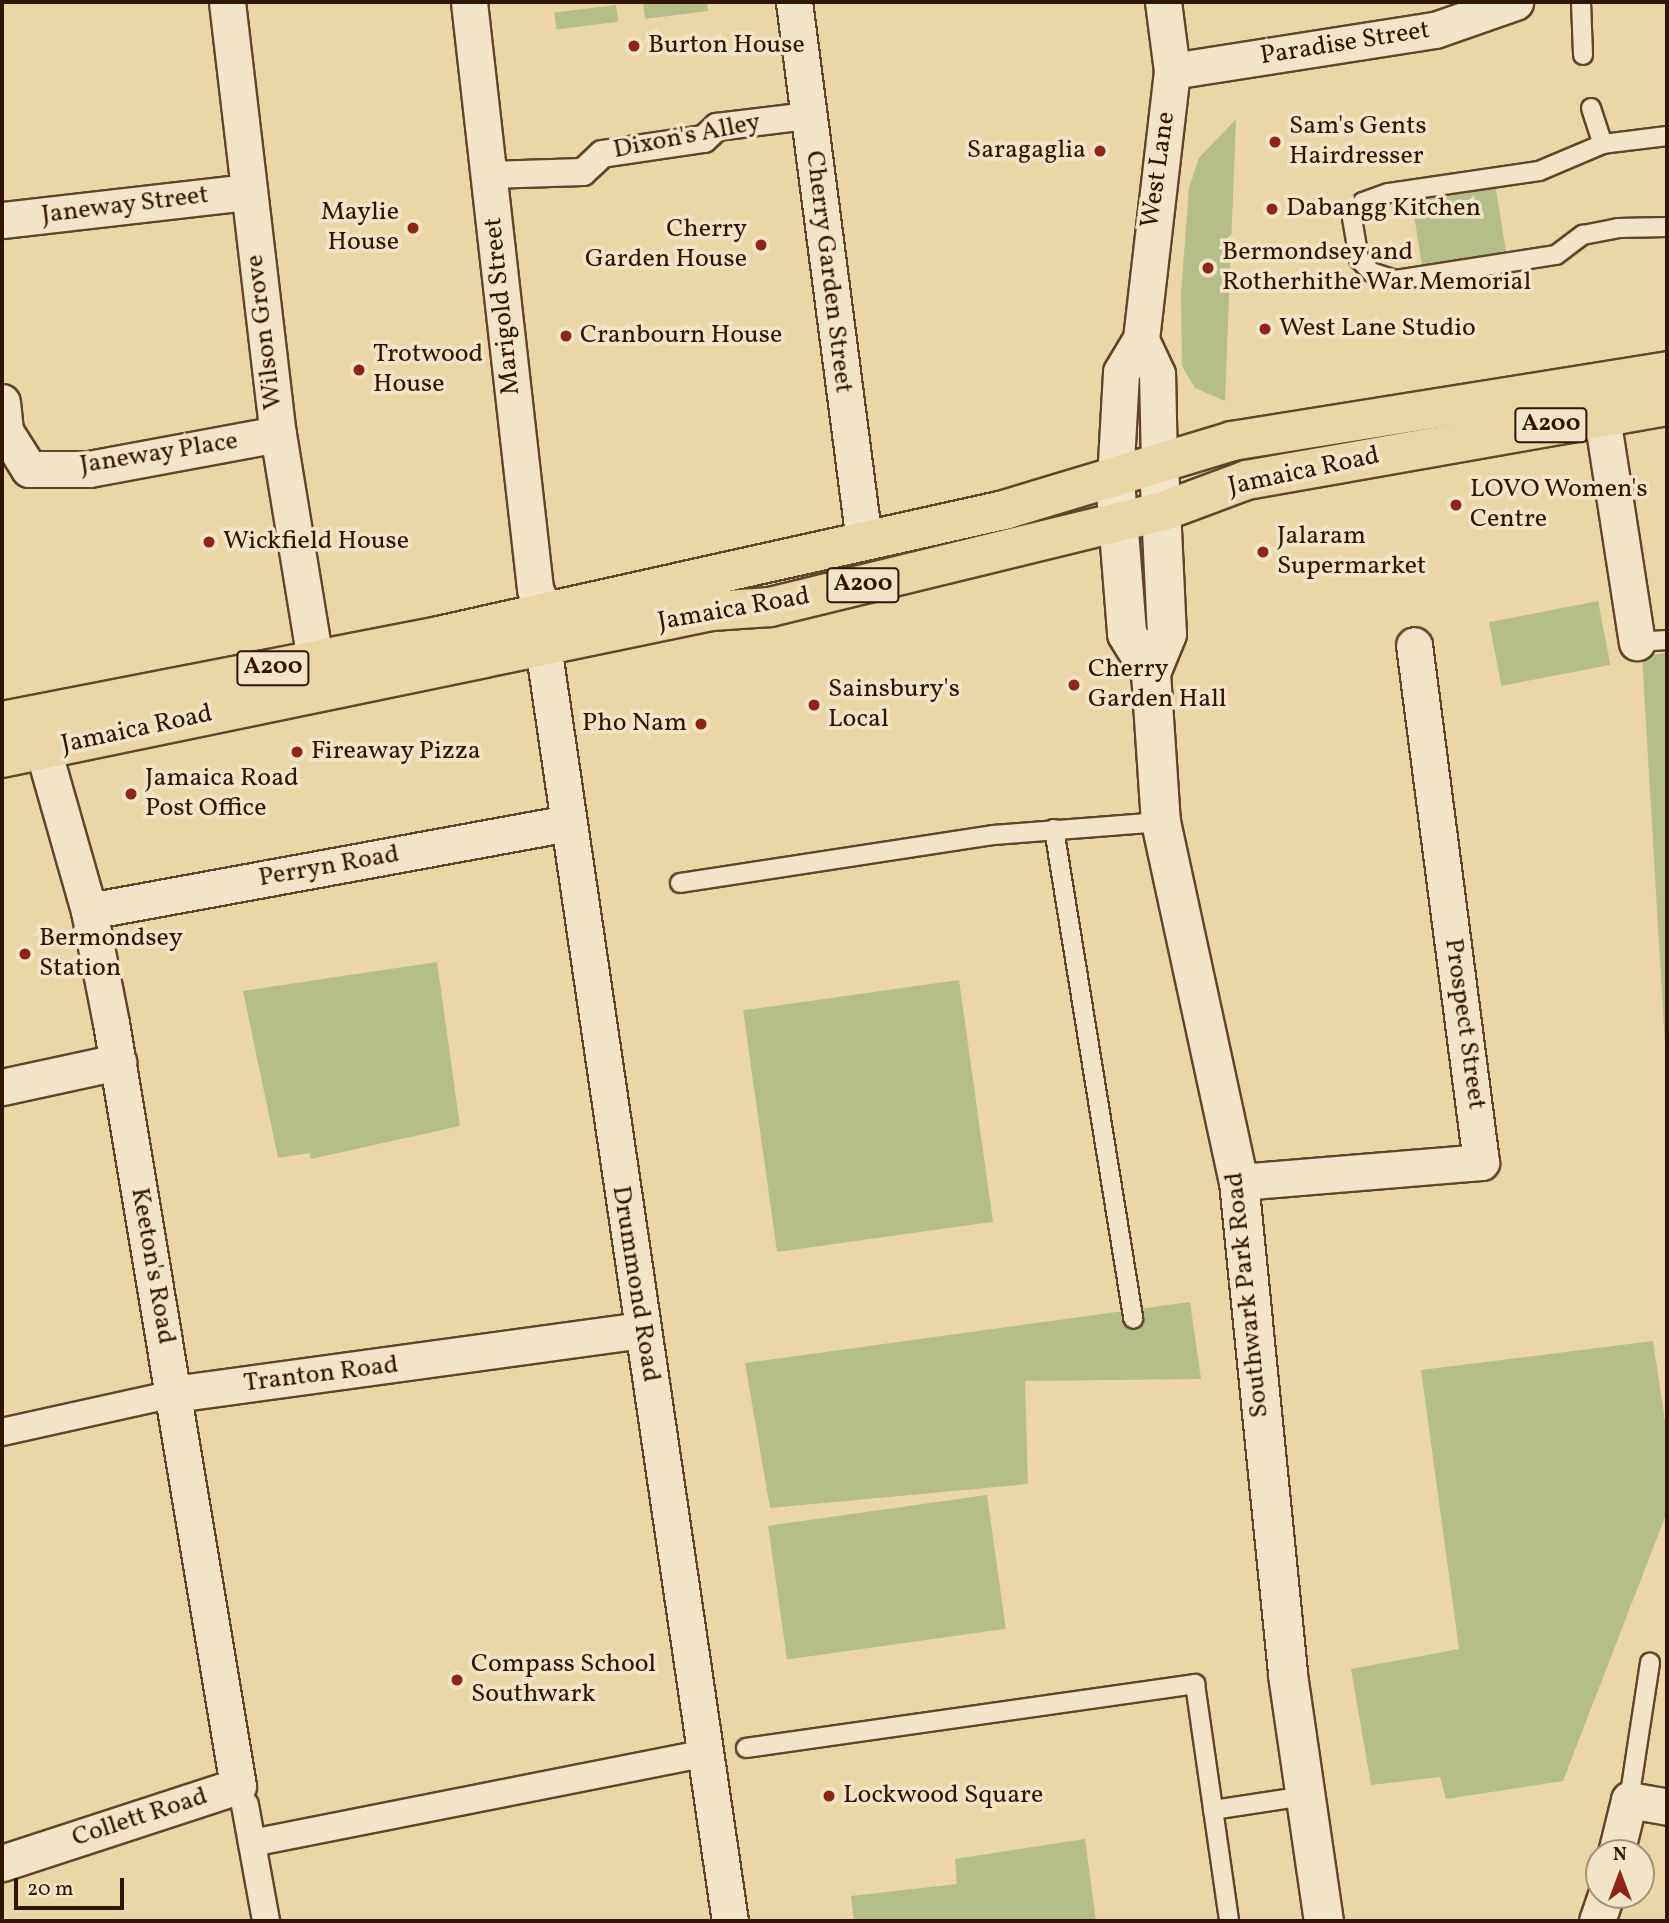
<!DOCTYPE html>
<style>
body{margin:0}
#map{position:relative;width:1669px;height:1923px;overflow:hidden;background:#ebd6a8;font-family:Vollkorn,serif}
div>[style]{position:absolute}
.green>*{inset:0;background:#b5be89;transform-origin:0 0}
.roads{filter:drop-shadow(2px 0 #60452a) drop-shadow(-2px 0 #60452a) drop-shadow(0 2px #60452a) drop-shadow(0 -2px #60452a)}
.service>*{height:18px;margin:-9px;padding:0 9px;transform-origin:9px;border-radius:9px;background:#f2e4c6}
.pedestrian>*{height:26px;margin:-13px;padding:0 13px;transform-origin:13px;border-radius:13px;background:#f2e4c6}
.minor>*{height:35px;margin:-17.5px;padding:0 17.5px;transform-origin:17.5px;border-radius:17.5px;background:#f2e4c6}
.tertiary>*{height:38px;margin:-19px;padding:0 19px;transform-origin:19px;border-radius:19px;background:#f2e4c6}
.primary>*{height:38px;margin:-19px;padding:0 19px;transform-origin:19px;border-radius:19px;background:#ebd6a8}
.dots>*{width:19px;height:19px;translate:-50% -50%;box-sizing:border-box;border:4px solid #f2e4c6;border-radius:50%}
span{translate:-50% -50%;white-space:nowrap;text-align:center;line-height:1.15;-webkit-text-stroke:7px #f2e4c6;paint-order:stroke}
.shield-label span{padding:2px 5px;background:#f2e4c6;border:2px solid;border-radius:5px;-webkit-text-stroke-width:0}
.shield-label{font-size:24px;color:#311500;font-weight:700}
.street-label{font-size:26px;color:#311500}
.poi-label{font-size:26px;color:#311500}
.left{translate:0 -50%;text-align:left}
.right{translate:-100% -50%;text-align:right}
.frame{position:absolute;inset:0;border:4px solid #311500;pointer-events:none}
.north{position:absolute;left:1585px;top:1839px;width:70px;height:70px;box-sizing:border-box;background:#f2e4c6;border:2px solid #a59177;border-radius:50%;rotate:0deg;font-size:19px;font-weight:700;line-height:28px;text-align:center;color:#311500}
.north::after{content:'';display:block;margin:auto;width:24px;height:32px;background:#8f2418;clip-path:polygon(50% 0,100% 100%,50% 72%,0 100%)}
.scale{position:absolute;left:14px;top:1878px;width:110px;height:32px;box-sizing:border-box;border:4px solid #311500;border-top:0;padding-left:9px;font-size:21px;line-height:24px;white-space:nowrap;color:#311500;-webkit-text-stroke:5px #f2e4c6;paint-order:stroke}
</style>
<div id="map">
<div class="green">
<div style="clip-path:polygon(643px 2px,707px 2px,708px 11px,645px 19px)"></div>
<div style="left:616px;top:5px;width:17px;height:62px;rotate:83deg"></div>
<div style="clip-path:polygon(1236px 119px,1225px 401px,1195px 388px,1182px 366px,1181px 293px,1189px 188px,1199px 158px)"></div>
<div style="left:1495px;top:183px;width:72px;height:85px;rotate:81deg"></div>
<div style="left:1598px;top:601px;width:65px;height:111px;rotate:79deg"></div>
<div style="clip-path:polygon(1667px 653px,1667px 1079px,1642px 656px)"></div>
<div style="clip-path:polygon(437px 962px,460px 1126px,311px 1159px,309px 1153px,278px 1158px,243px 991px)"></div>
<div style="left:959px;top:980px;width:244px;height:218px;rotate:82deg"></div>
<div style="clip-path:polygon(1190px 1302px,1201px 1379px,1025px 1381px,1028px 1484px,770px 1508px,745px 1363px)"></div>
<div style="clip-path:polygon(1653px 1341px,1667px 1434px,1667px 1512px,1563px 1781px,1446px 1799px,1440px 1777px,1371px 1785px,1351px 1669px,1459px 1649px,1421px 1370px)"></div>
<div style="left:987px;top:1495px;width:135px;height:221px;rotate:82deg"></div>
<div style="clip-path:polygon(1085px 1839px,1096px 1921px,854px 1921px,851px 1896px,957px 1884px,955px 1859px)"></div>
</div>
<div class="roads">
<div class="service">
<div style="left:1581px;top:2px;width:53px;rotate:87.8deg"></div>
<div style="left:1591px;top:108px;width:38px;rotate:72deg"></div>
<div style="left:1667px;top:136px;width:64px;rotate:172.9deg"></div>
<div style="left:1603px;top:144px;width:69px;rotate:157.1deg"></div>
<div style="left:1539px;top:171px;width:153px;rotate:171.7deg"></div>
<div style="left:1388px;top:193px;width:27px;rotate:160deg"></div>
<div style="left:1363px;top:202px;width:19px;rotate:125deg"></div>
<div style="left:1352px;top:218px;width:42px;rotate:80.3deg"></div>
<div style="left:1359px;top:259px;width:18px;rotate:47deg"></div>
<div style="left:1371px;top:272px;width:26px;rotate:18deg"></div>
<div style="left:1396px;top:280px;width:162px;rotate:-8.9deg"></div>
<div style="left:1556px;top:255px;width:34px;rotate:-37deg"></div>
<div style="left:1583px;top:235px;width:36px;rotate:-11deg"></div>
<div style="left:1618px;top:228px;width:49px;rotate:-1.2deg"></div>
<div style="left:1637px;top:642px;width:30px;rotate:-4deg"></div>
<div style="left:1054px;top:829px;width:496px;rotate:80.8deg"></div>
<div style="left:680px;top:883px;width:317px;rotate:-8.7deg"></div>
<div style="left:993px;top:835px;width:169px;rotate:-4.4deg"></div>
<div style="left:746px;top:1748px;width:454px;rotate:-8.1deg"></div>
<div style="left:1195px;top:1684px;width:239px;rotate:81.8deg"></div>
<div style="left:1629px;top:1800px;width:139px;rotate:-81.3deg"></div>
<div style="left:1213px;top:1810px;width:93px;rotate:-8.7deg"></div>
</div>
<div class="pedestrian">
<div style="left:489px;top:175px;width:94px;rotate:-1.8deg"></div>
<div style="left:583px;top:172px;width:26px;rotate:-43deg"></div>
<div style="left:602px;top:154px;width:103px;rotate:-8.4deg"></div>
<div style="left:704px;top:139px;width:18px;rotate:-43deg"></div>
<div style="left:717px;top:127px;width:92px;rotate:-6.9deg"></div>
<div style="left:2px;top:1432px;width:176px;rotate:-12.5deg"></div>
<div style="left:245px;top:1805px;width:118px;rotate:79.7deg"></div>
<div style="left:252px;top:1843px;width:460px;rotate:-11.2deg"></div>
</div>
<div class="minor">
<div style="left:227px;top:2px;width:435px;rotate:83.3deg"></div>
<div style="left:278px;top:434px;width:229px;rotate:80.7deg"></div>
<div style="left:469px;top:2px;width:591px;rotate:83.58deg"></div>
<div style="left:535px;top:589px;width:22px;rotate:66deg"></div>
<div style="left:794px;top:2px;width:544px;rotate:82.6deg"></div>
<div style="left:1172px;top:71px;width:266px;rotate:-8.9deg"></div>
<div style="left:1435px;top:30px;width:85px;rotate:-19.3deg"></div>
<div style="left:2px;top:220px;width:248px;rotate:-6.5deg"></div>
<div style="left:2px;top:402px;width:29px;rotate:84deg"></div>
<div style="left:5px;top:431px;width:45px;rotate:57.7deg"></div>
<div style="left:29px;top:469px;width:60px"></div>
<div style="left:89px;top:469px;width:192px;rotate:-10.5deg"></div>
<div style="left:1602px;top:417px;width:228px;rotate:81.2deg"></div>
<div style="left:1159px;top:466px;width:92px;rotate:-91.2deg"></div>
<div style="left:1157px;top:374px;width:38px;rotate:-115deg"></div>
<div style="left:1141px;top:339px;width:270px;rotate:-83.4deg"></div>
<div style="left:1172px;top:71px;width:70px;rotate:-97.4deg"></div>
<div style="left:1115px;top:480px;width:108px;rotate:-86.8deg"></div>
<div style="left:1121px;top:372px;width:39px;rotate:-59deg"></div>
<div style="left:543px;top:646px;width:1289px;rotate:81.66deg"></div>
<div style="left:89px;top:911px;width:488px;rotate:-10.4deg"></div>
<div style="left:2px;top:1087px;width:119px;rotate:-12.2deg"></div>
<div style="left:1239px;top:1182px;width:243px;rotate:-4.7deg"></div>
<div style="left:1481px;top:1162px;width:521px;rotate:-97.38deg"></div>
<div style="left:174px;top:1394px;width:472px;rotate:-7.8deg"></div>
<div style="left:1616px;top:1853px;width:55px;rotate:-76.2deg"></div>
<div style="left:1629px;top:1800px;width:39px;rotate:10deg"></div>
<div style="left:2px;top:1863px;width:248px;rotate:-18.1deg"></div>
<div style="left:238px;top:1786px;width:773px;rotate:-99.45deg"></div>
<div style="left:111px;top:1023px;width:114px;rotate:-101.1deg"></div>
<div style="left:89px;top:911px;width:167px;rotate:-105.9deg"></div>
<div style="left:1597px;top:1921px;width:28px;rotate:-71deg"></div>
</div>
<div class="tertiary">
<div style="left:1159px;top:466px;width:168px;rotate:87.3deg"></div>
<div style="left:1167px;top:634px;width:42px;rotate:112.3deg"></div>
<div style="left:1151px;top:673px;width:149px;rotate:86.2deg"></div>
<div style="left:1161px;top:822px;width:368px;rotate:77.8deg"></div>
<div style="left:1239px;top:1182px;width:495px;rotate:84.3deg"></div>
<div style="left:1288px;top:1675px;width:249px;rotate:81.7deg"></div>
<div style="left:1115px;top:480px;width:154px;rotate:85.5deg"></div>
<div style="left:1127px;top:634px;width:46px;rotate:58.4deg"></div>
</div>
<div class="primary">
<div style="left:2px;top:721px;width:449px;rotate:-11deg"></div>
<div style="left:443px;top:635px;width:575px;rotate:-12.56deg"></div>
<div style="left:1004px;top:510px;width:238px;rotate:-16.8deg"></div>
<div style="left:1232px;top:441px;width:441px;rotate:-9.1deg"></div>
<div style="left:2px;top:758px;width:725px;rotate:-11.7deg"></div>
<div style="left:712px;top:611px;width:58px;rotate:-3.9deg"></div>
<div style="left:770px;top:607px;width:402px;rotate:-13.7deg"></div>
<div style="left:1161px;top:512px;width:92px;rotate:-20.4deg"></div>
<div style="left:1247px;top:480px;width:426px;rotate:-10deg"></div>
</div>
</div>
<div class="dots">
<div style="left:634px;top:46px;background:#8f2418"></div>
<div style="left:1275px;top:142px;background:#8f2418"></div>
<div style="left:1100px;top:151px;background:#8f2418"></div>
<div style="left:1272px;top:209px;background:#8f2418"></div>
<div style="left:413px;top:228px;background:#8f2418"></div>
<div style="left:761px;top:245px;background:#8f2418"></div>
<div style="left:1208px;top:268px;background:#8f2418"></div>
<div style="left:1265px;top:329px;background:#8f2418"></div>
<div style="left:566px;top:336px;background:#8f2418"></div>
<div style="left:359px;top:370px;background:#8f2418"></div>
<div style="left:1456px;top:505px;background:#8f2418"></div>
<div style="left:209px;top:542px;background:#8f2418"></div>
<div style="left:1263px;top:552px;background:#8f2418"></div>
<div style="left:1074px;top:685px;background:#8f2418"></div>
<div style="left:814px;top:705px;background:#8f2418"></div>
<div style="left:701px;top:724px;background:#8f2418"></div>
<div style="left:297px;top:752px;background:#8f2418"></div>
<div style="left:131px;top:794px;background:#8f2418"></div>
<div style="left:25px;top:954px;background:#8f2418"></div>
<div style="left:457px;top:1680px;background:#8f2418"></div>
<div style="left:829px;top:1796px;background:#8f2418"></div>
</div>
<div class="shield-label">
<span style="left:1551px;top:425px">A200</span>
<span style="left:863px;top:585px">A200</span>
<span style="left:273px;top:668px">A200</span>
</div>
<div class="street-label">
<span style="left:1345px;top:44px;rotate:-9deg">Paradise Street</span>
<span style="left:687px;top:137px;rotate:-11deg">Dixon's Alley</span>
<span style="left:1159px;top:170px;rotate:-82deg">West Lane</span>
<span style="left:125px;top:206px;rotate:-7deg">Janeway Street</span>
<span style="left:828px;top:272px;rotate:83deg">Cherry Garden Street</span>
<span style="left:503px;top:306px;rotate:-96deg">Marigold Street</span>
<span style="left:265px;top:332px;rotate:-97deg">Wilson Grove</span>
<span style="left:159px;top:454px;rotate:-9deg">Janeway Place</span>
<span style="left:1304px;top:472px;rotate:-12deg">Jamaica Road</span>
<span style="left:734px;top:610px;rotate:-10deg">Jamaica Road</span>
<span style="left:137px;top:730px;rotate:-12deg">Jamaica Road</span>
<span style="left:329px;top:867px;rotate:-10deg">Perryn Road</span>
<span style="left:1464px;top:1024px;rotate:82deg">Prospect Street</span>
<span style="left:152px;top:1266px;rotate:80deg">Keeton's Road</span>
<span style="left:635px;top:1284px;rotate:81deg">Drummond Road</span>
<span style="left:1248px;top:1295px;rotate:-96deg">Southwark Park Road</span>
<span style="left:321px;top:1375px;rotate:-7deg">Tranton Road</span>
<span style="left:140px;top:1818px;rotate:-18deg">Collett Road</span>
</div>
<div class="poi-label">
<span class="left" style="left:648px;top:46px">Burton House</span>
<span class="left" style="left:1289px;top:142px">Sam's Gents<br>Hairdresser</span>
<span class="right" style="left:1086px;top:151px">Saragaglia</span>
<span class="left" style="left:1286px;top:209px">Dabangg Kitchen</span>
<span class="right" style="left:399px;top:228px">Maylie<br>House</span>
<span class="right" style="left:747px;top:245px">Cherry<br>Garden House</span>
<span class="left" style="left:1222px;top:268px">Bermondsey and<br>Rotherhithe War Memorial</span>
<span class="left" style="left:1279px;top:329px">West Lane Studio</span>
<span class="left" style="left:580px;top:336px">Cranbourn House</span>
<span class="left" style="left:373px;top:370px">Trotwood<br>House</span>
<span class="left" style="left:1470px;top:505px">LOVO Women's<br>Centre</span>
<span class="left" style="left:1277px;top:552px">Jalaram<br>Supermarket</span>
<span class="left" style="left:223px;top:542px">Wickfield House</span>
<span class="left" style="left:1088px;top:685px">Cherry<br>Garden Hall</span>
<span class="left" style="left:828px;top:705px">Sainsbury's<br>Local</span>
<span class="right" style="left:687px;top:724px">Pho Nam</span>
<span class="left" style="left:311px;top:752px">Fireaway Pizza</span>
<span class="left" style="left:145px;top:794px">Jamaica Road<br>Post Office</span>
<span class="left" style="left:39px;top:954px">Bermondsey<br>Station</span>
<span class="left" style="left:471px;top:1680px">Compass School<br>Southwark</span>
<span class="left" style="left:843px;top:1796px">Lockwood Square</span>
</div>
<div class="frame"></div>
<div class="north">N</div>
<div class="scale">20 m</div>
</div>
